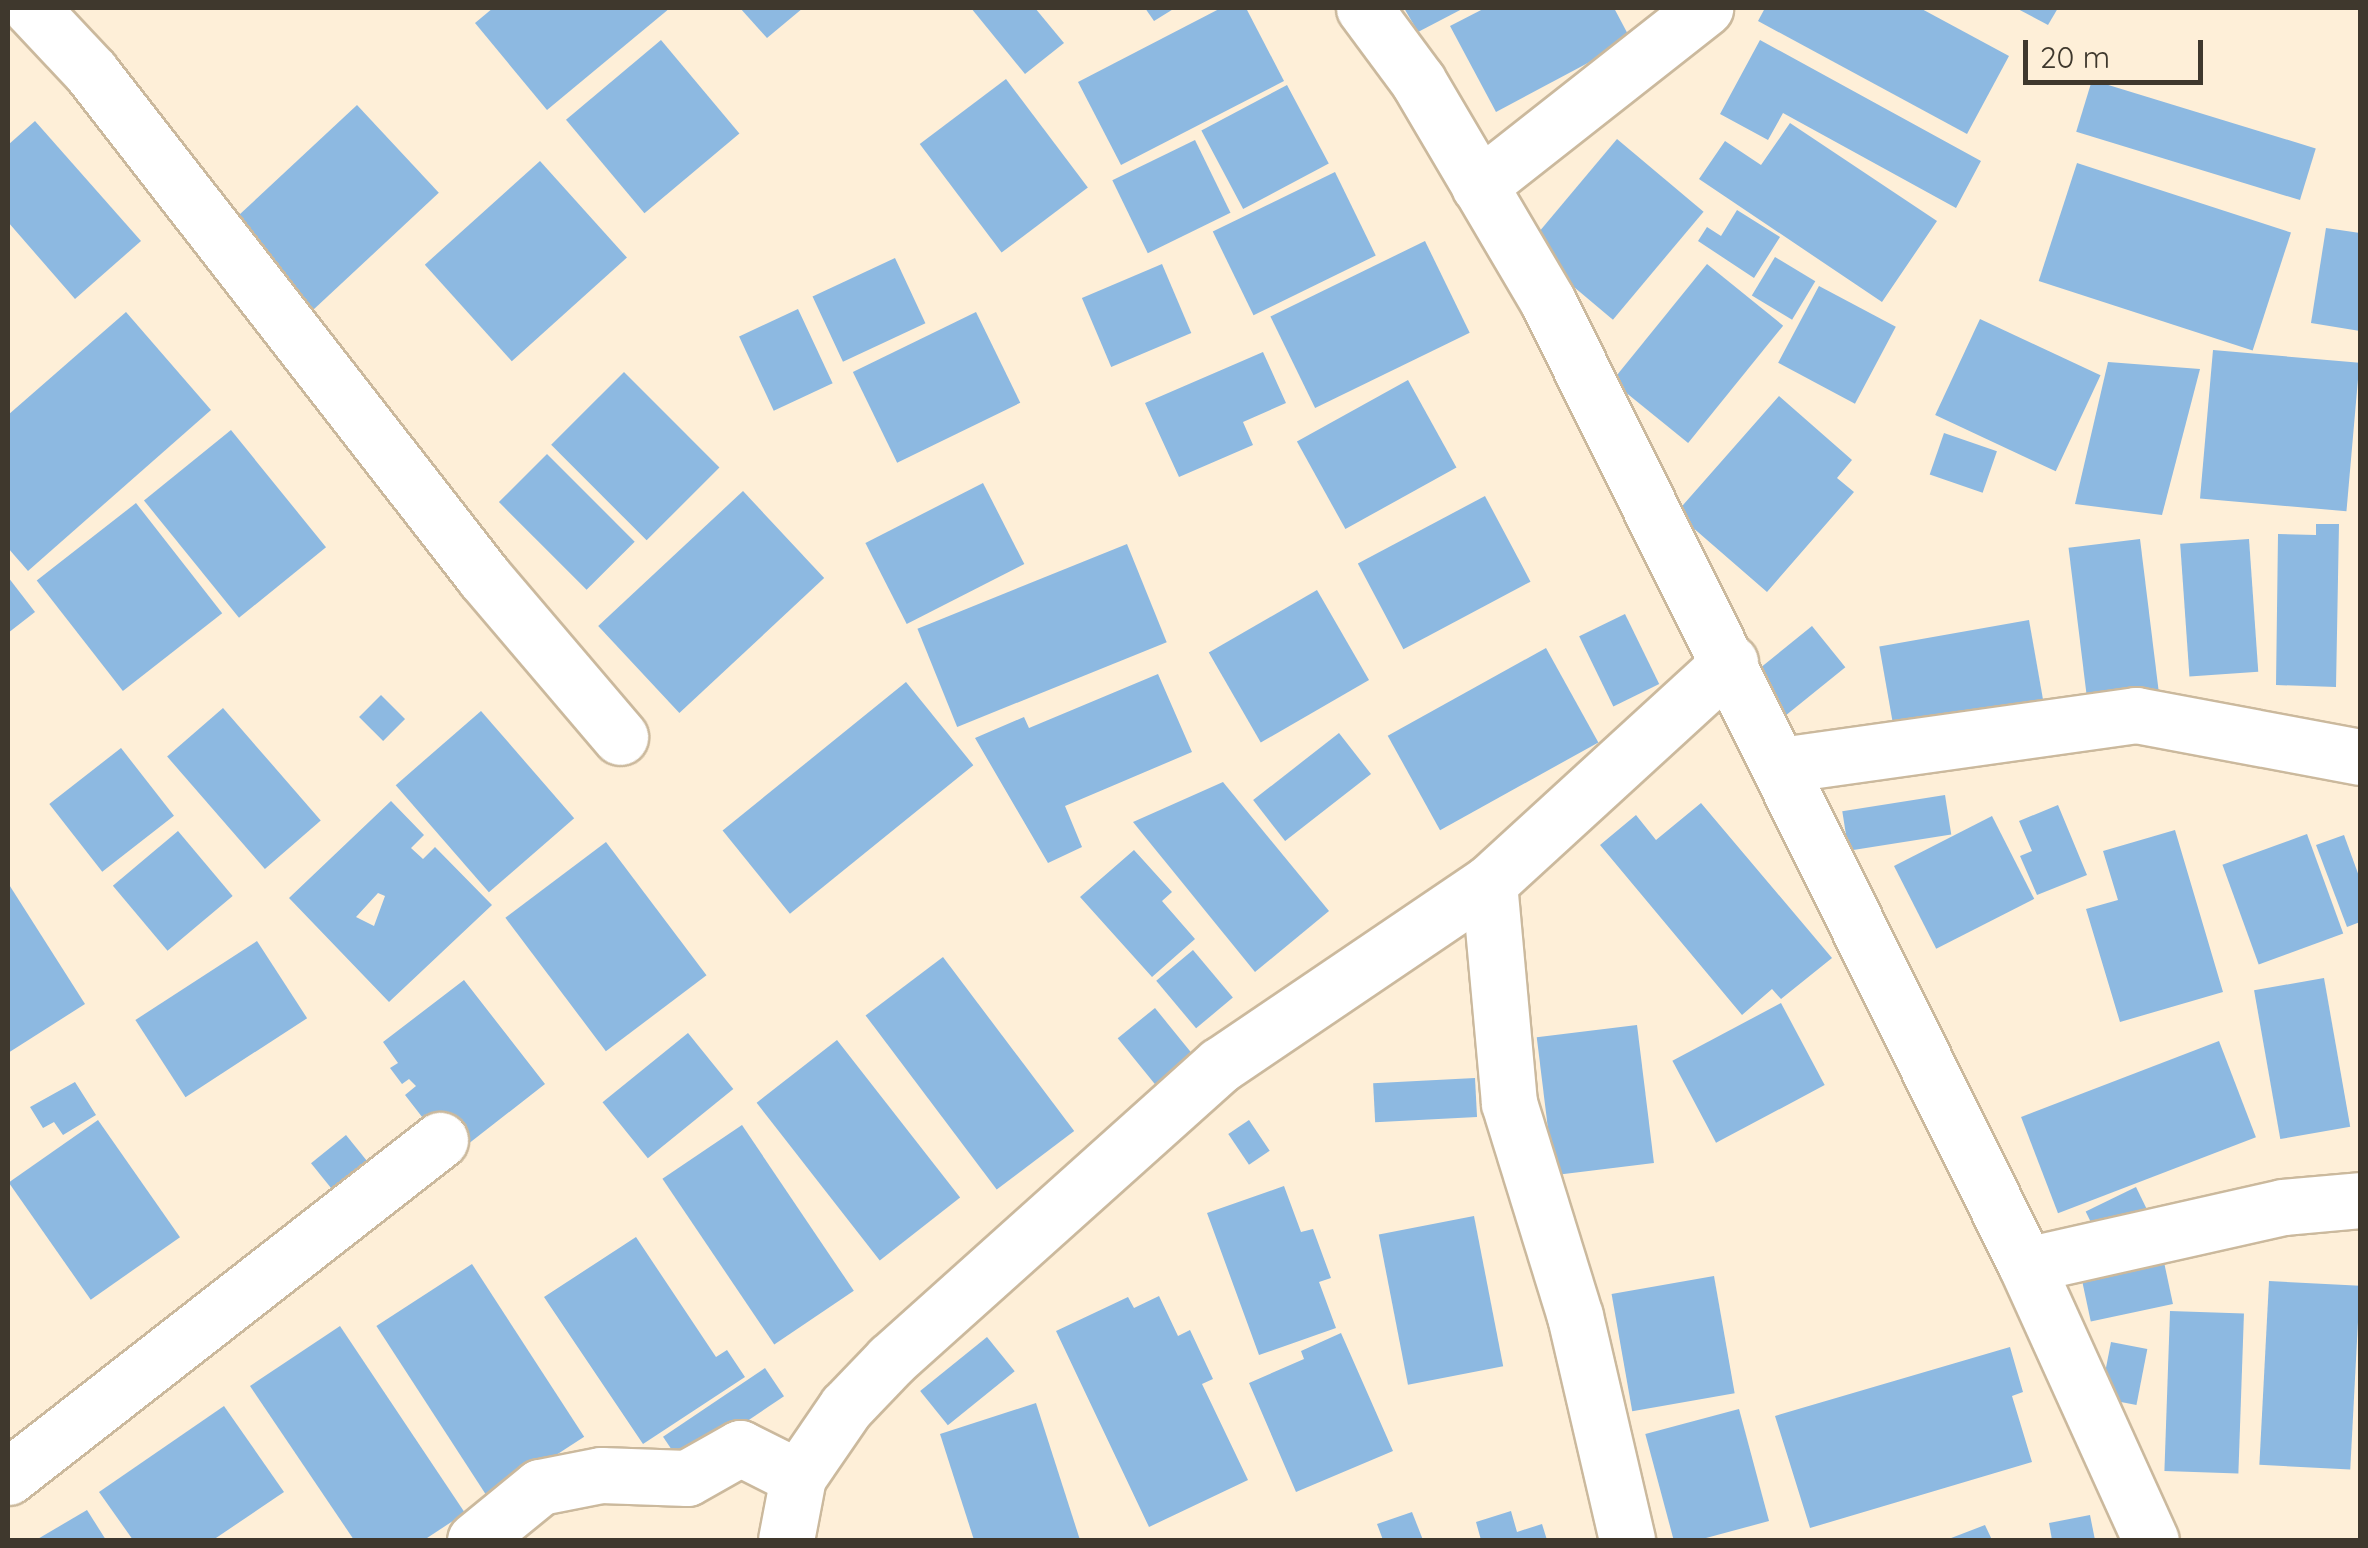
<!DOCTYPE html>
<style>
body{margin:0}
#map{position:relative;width:2368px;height:1548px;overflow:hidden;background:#feefd8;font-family:Quicksand,sans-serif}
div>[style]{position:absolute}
.building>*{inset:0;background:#8db9e1;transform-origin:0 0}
.roads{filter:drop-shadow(2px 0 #cbb99d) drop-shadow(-2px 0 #cbb99d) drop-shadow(0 2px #cbb99d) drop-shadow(0 -2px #cbb99d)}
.minor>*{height:55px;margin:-27.5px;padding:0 27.5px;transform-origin:27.5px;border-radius:27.5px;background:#fff}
span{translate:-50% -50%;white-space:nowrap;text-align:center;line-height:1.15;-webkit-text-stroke:8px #feefd8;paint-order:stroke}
.frame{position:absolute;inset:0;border:10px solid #3f382d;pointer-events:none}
.scale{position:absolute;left:2023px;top:40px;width:180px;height:45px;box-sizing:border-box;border:5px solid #3f382d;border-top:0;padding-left:12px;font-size:30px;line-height:35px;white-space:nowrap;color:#3f382d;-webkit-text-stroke:8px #feefd8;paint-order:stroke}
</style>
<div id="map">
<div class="building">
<div style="clip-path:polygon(493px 8px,670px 8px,547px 110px,475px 23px)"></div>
<div style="clip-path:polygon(740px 8px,803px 8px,767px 38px)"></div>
<div style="clip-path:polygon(971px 8px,1035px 8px,1064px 43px,1025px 74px)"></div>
<div style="clip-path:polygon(1145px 8px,1175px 8px,1154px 21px)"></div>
<div style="clip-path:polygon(1221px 8px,1246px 8px,1284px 81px,1121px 165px,1078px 82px)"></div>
<div style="clip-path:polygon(1404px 8px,1464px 8px,1418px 32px)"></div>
<div style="clip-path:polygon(1485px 8px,1614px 8px,1631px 40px,1496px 112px,1450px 26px)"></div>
<div style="clip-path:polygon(1765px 8px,1920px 8px,2009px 56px,1967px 134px,1758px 21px)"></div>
<div style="clip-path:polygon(2016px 8px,2058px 8px,2048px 25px)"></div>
<div style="left:661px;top:40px;width:122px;height:124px;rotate:50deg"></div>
<div style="clip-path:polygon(1760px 40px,1981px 161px,1956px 208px,1783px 113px,1768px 140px,1720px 114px)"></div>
<div style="left:1006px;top:79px;width:136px;height:108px;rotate:53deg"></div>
<div style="left:2092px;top:80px;width:234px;height:54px;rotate:17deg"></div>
<div style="left:1287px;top:85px;width:89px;height:97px;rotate:62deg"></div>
<div style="left:357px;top:105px;width:120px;height:172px;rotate:47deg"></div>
<div style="clip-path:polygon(35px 121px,141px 241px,75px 299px,8px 222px,8px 145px)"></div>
<div style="clip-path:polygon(1790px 123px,1937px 221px,1882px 302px,1699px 179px,1725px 141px,1761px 165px)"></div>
<div style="left:1617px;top:139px;width:113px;height:141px;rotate:40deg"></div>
<div style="left:1195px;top:140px;width:81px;height:92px;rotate:64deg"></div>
<div style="left:540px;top:161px;width:130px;height:155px;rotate:48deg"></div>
<div style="left:2077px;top:163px;width:225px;height:124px;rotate:18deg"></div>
<div style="left:1335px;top:172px;width:93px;height:136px;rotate:64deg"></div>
<div style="clip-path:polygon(1737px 210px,1780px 237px,1754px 278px,1698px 241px,1707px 227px,1721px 236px)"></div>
<div style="clip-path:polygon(2326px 228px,2360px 233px,2360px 331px,2311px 323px)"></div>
<div style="left:1425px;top:241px;width:102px;height:172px;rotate:64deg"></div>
<div style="left:1775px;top:257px;width:47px;height:45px;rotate:31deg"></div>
<div style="left:895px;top:258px;width:72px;height:91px;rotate:65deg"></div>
<div style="left:1162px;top:264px;width:75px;height:87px;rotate:67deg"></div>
<div style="left:1707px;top:264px;width:98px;height:151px;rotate:39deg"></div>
<div style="left:1819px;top:286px;width:87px;height:87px;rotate:28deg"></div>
<div style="left:798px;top:309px;width:82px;height:65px;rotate:65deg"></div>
<div style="clip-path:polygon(126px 312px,211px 410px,28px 571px,8px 548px,8px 415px)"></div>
<div style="left:976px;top:312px;width:101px;height:137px;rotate:64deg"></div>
<div style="left:1980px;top:319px;width:133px;height:106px;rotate:25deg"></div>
<div style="left:2213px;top:350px;width:147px;height:149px;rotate:5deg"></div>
<div style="clip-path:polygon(1263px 352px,1286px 403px,1243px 422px,1253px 445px,1179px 477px,1145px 403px)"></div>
<div style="clip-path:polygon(2108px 362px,2200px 369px,2162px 515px,2075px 504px)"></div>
<div style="left:624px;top:372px;width:135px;height:103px;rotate:45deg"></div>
<div style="left:1408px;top:380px;width:100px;height:127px;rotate:61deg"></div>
<div style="clip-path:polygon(1779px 396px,1852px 460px,1837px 478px,1854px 492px,1767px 592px,1676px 513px)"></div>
<div style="left:231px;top:430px;width:151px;height:112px;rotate:51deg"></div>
<div style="left:1944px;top:433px;width:56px;height:44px;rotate:19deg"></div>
<div style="left:547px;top:454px;width:124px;height:68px;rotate:45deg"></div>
<div style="left:983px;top:483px;width:91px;height:132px;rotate:63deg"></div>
<div style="left:743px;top:491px;width:119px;height:198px;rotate:47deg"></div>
<div style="left:1485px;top:496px;width:97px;height:144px;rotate:62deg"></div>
<div style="left:136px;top:503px;width:140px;height:126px;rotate:52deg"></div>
<div style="clip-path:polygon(2316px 524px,2339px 524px,2336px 687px,2276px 685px,2278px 534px,2316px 535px)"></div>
<div style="left:2140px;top:539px;width:153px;height:72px;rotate:83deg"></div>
<div style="left:2249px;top:539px;width:133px;height:69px;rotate:86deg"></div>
<div style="left:1127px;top:544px;width:106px;height:226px;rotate:68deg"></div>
<div style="clip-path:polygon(8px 577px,35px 612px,8px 633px)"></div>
<div style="left:1317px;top:590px;width:104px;height:125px;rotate:60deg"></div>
<div style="left:1625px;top:614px;width:78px;height:51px;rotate:64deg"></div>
<div style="left:2029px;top:620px;width:97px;height:152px;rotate:80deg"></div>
<div style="left:1812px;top:626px;width:53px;height:86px;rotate:51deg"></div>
<div style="left:1546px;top:648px;width:108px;height:181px;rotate:61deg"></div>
<div style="clip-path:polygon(1158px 674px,1192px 752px,1065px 806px,1082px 847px,1048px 863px,975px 738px,1024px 717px,1029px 728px)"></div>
<div style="left:906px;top:682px;width:107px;height:236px;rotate:51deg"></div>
<div style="left:381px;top:695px;width:34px;height:31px;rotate:45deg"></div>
<div style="left:223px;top:708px;width:149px;height:74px;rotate:49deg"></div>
<div style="left:481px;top:711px;width:142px;height:113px;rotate:49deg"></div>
<div style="left:1339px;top:733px;width:52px;height:109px;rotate:52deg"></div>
<div style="left:121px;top:748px;width:86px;height:91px;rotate:52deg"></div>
<div style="clip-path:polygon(1223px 782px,1329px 911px,1255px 972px,1133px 822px)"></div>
<div style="left:1945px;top:795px;width:40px;height:104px;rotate:81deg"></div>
<div style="clip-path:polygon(evenodd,391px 801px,424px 835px,411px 848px,423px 859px,435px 847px,492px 905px,389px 1002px,289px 898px,391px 801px,378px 893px,385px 896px,374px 926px,356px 917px,378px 893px)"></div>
<div style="clip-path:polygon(1701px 803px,1832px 958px,1781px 999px,1772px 989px,1742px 1015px,1600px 845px,1636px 815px,1656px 840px)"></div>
<div style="clip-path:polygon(2058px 805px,2087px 875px,2037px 895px,2020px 856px,2032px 851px,2019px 821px)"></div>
<div style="left:1992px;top:816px;width:93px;height:110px;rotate:63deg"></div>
<div style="clip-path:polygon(2175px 830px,2223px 992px,2120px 1022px,2086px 909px,2118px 900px,2103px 851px)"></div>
<div style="left:178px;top:831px;width:85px;height:85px;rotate:50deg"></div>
<div style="left:2307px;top:834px;width:106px;height:90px;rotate:70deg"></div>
<div style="clip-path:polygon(2344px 835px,2360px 879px,2360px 922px,2347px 927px,2316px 845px)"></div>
<div style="left:606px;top:842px;width:167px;height:126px;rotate:53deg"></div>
<div style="clip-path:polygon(1134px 850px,1172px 892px,1162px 901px,1195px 939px,1152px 977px,1080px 897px)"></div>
<div style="clip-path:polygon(8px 883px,85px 1004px,8px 1053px)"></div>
<div style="left:257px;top:941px;width:92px;height:145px;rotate:57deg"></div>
<div style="left:1193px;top:950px;width:62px;height:48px;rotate:50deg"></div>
<div style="left:943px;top:957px;width:218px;height:97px;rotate:53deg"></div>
<div style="left:2324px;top:978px;width:151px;height:71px;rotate:80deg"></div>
<div style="clip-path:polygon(464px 980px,545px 1084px,463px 1148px,433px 1131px,405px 1095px,416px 1086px,409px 1079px,402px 1084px,390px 1068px,398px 1063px,383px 1042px)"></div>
<div style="left:1781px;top:1003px;width:93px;height:123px;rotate:62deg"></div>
<div style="left:1155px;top:1008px;width:77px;height:48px;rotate:51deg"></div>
<div style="left:1637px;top:1025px;width:139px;height:101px;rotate:83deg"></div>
<div style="left:688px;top:1033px;width:72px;height:110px;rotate:51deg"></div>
<div style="left:837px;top:1040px;width:200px;height:102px;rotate:52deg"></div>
<div style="left:2219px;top:1041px;width:103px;height:212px;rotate:69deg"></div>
<div style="left:1475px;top:1078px;width:39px;height:102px;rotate:87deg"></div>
<div style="clip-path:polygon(75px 1082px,96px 1115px,63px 1135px,54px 1122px,43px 1128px,30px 1107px)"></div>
<div style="left:98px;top:1120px;width:143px;height:109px;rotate:55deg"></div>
<div style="left:1249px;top:1120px;width:37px;height:25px;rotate:56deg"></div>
<div style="left:742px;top:1125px;width:200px;height:96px;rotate:56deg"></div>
<div style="left:346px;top:1135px;width:35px;height:45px;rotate:51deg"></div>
<div style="clip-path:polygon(1284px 1186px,1301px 1232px,1313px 1229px,1331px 1278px,1319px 1282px,1336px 1328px,1259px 1355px,1207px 1213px)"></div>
<div style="left:2136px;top:1187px;width:32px;height:56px;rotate:64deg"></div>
<div style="left:1474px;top:1216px;width:153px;height:97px;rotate:79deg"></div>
<div style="clip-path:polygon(636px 1237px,716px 1357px,727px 1350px,745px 1377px,643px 1444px,544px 1297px)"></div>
<div style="left:2164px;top:1262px;width:43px;height:84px;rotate:78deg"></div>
<div style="left:472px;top:1264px;width:206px;height:114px;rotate:57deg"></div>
<div style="left:1714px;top:1276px;width:119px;height:104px;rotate:80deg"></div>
<div style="left:2269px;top:1281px;width:91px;height:184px;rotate:3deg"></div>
<div style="clip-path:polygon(1159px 1296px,1178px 1336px,1190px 1330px,1213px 1379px,1202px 1384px,1248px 1480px,1149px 1527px,1056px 1331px,1128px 1297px,1134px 1308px)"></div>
<div style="left:2170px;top:1311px;width:74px;height:160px;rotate:2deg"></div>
<div style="clip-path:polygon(340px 1326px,465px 1513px,424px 1540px,354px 1540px,250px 1386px)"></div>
<div style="clip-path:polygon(1341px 1333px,1393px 1451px,1296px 1492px,1249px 1383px,1304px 1359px,1301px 1351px)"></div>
<div style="left:987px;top:1337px;width:44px;height:86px;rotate:51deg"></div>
<div style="left:2111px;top:1342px;width:37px;height:57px;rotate:11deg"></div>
<div style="clip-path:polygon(2010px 1347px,2023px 1392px,2012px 1396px,2032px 1462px,1810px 1528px,1775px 1416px)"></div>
<div style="left:765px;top:1368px;width:34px;height:123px;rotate:56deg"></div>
<div style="clip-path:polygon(1036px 1403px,1080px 1540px,974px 1540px,940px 1434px)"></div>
<div style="clip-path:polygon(224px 1406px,284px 1492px,213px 1540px,133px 1540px,99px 1492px)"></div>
<div style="left:1739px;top:1409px;width:116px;height:97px;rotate:75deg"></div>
<div style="clip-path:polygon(87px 1510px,106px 1540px,36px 1540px)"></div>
<div style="clip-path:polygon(1511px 1511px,1517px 1532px,1542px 1524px,1547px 1540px,1481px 1540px,1476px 1522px)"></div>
<div style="clip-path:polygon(1412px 1512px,1423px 1540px,1383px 1540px,1377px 1524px)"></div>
<div style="clip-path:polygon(2090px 1515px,2095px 1540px,2052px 1540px,2049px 1523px)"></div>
<div style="clip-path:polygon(1985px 1525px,1992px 1540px,1946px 1540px)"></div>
</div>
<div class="roads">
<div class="minor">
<div style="left:31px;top:8px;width:88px;rotate:46.8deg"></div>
<div style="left:91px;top:72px;width:640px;rotate:52.11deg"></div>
<div style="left:484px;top:577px;width:210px;rotate:49.6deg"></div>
<div style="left:1364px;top:8px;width:91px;rotate:53.5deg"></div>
<div style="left:1418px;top:81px;width:256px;rotate:59.5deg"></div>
<div style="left:1548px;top:302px;width:1075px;rotate:63.6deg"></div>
<div style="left:2026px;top:1265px;width:302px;rotate:65.6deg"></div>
<div style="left:1479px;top:186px;width:288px;rotate:-38.2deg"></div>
<div style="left:1781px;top:765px;width:359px;rotate:-8deg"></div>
<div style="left:2136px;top:715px;width:228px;rotate:10.6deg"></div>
<div style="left:1489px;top:883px;width:221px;rotate:84.8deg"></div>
<div style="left:1509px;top:1103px;width:223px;rotate:72.8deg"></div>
<div style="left:1575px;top:1316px;width:230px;rotate:76.9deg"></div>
<div style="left:2026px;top:1265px;width:263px;rotate:-12.7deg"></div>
<div style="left:2283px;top:1207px;width:77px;rotate:-5.2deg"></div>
<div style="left:8px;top:1477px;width:548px;rotate:-37.96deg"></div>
<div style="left:475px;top:1540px;width:84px;rotate:-39.2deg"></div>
<div style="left:540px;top:1487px;width:62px;rotate:-11.1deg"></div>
<div style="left:601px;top:1475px;width:86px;rotate:2deg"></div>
<div style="left:687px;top:1478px;width:61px;rotate:-29.5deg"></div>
<div style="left:740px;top:1448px;width:65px;rotate:26.6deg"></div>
<div style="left:786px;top:1540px;width:64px;rotate:-79.2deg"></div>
<div style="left:798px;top:1477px;width:85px;rotate:-55.6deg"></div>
<div style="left:846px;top:1407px;width:65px;rotate:-46.2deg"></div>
<div style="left:891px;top:1360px;width:442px;rotate:-41.9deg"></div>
<div style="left:1220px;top:1065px;width:325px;rotate:-34.1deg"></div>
<div style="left:1489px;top:883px;width:327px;rotate:-42.5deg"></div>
</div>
</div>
<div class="frame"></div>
<div class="scale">20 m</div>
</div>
